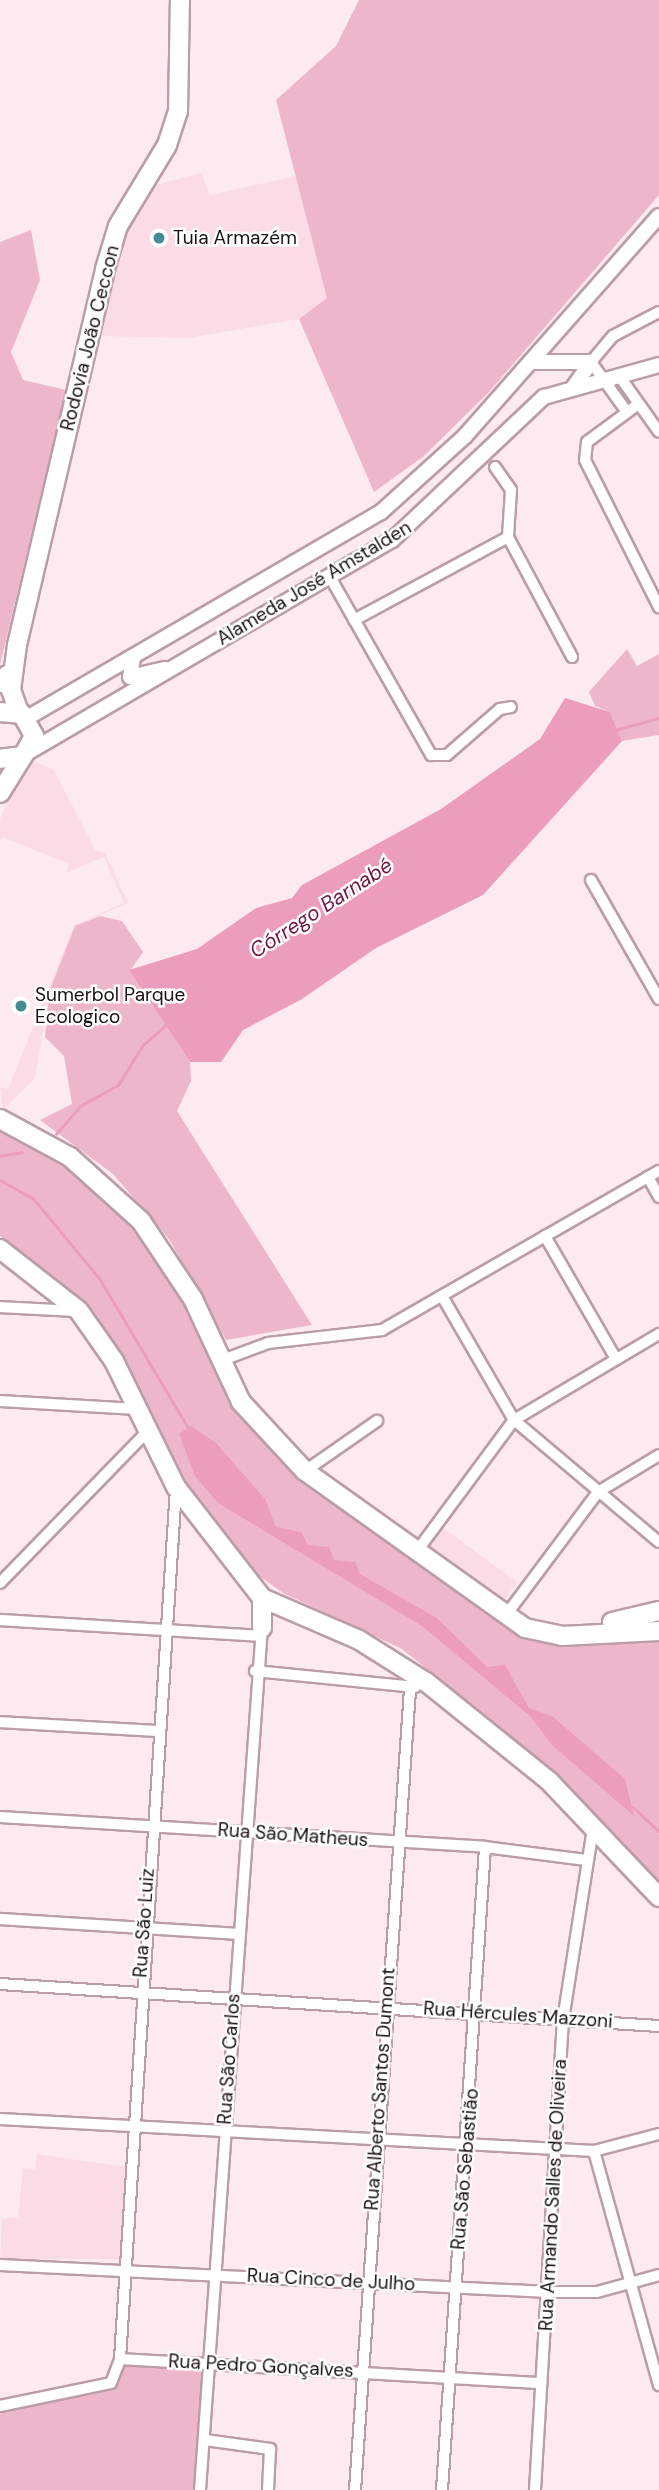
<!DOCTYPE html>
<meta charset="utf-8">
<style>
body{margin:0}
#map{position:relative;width:659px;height:2490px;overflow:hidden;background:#fdeaf0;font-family:"DM Sans",sans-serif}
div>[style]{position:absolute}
.built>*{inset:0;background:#fbdce6;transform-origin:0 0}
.green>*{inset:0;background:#edb6ca}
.water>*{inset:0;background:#ec9dbb}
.stream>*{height:2.5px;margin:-1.25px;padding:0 1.25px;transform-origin:1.25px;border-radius:1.25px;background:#ec9dbb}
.roads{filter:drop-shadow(2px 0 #ba9da7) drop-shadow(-2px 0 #ba9da7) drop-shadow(0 2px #ba9da7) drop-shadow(0 -2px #ba9da7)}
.minor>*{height:10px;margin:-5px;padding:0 5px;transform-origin:5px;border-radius:5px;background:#fff}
.tertiary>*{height:14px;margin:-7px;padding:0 7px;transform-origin:7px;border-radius:7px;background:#fff}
.primary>*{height:18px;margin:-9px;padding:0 9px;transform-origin:9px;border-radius:9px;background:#fff}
.dots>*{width:19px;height:19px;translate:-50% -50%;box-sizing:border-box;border:4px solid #fff;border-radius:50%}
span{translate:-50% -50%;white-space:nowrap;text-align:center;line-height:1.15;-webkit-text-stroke:5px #fff;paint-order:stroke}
.poi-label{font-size:19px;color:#1a1014}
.left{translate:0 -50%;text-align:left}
.street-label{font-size:19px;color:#1a1014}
.water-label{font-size:21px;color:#701644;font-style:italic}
</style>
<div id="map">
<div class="built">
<div style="clip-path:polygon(201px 173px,210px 195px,296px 176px,327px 298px,299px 319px,188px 338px,99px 336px,119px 239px,148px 187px)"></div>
<div style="clip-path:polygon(36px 762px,54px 770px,95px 850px,105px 853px,128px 903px,75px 926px,49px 992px,35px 1078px,3px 1110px,0 1087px,8px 1089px,74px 925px,124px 903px,104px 857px,66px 873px,69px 864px,2px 837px,0 842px,0 819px,22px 769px)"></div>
<div style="left:443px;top:1528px;width:92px;height:26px;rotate:36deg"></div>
<div style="clip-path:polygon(37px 2154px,125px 2167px,121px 2259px,0 2259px,2px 2219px,18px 2217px,23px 2168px,35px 2169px)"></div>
</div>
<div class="green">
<div style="clip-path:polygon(359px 0,659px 0,659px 195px,489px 392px,424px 456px,374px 492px,299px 319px,327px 298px,276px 100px,336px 46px)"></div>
<div style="clip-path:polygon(31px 230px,40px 280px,11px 352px,23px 380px,66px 390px,0 665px,0 242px)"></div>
<div style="clip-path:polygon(627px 649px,637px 666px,659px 654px,659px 735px,622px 741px,610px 712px,595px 706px,589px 692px)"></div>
<div style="clip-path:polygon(100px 916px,122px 921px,143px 952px,130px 971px,190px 1062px,191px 1081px,177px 1111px,312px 1325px,226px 1340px,169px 1239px,113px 1174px,40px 1120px,72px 1104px,64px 1056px,45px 1037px,49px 992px,75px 926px)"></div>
<div style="clip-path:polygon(0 1132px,76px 1173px,137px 1229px,171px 1273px,231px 1400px,300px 1475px,523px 1635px,572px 1646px,595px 1639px,659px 1640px,659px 1885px,554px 1771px,402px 1649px,283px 1593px,241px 1563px,163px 1451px,100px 1322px,0 1236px)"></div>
<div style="clip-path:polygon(123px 2362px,204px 2368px,195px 2490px,0 2490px,0 2412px,116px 2387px)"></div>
</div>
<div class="water">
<div style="clip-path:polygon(565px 698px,610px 712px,622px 741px,483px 895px,376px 948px,302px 999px,243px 1030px,221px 1062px,190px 1062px,129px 970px,197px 949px,256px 908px,292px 898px,302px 885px,441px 809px,540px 739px)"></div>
<div style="clip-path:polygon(191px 1426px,216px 1443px,265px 1499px,276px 1527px,301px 1532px,308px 1545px,329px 1547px,334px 1560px,355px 1562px,360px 1574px,437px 1618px,487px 1667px,505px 1665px,529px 1708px,552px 1716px,625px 1779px,634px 1816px,552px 1745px,531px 1717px,422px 1626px,218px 1503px,195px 1476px,179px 1434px)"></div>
</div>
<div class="stream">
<div style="left:615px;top:730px;width:46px;rotate:-15.3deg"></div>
<div style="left:56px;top:1134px;width:37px;rotate:-49deg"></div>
<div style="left:80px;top:1106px;width:43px;rotate:-28.9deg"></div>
<div style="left:118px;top:1085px;width:47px;rotate:-58deg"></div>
<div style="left:143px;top:1045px;width:32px;rotate:-41deg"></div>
<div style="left:0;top:1156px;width:22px;rotate:-10deg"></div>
<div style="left:0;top:1180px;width:38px;rotate:29deg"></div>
<div style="left:33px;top:1198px;width:105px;rotate:50.4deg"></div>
<div style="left:100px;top:1279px;width:174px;rotate:59.3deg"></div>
<div style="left:633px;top:1807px;width:35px;rotate:43deg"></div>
</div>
<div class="roads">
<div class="minor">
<div style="left:620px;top:377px;width:67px;rotate:54.7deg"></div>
<div style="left:637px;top:405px;width:62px;rotate:143.5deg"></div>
<div style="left:587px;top:442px;width:18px;rotate:96deg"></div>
<div style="left:585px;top:460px;width:165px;rotate:63.3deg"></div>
<div style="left:627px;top:412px;width:62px;rotate:-125.8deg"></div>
<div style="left:591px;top:362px;width:34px;rotate:-50deg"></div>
<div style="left:613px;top:336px;width:52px;rotate:-27.6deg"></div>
<div style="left:495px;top:467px;width:28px;rotate:55deg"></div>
<div style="left:511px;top:490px;width:47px;rotate:93.7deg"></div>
<div style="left:508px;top:537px;width:136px;rotate:61.9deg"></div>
<div style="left:330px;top:577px;width:205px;rotate:60.4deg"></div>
<div style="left:431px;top:755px;width:16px"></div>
<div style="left:447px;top:755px;width:70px;rotate:-41deg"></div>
<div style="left:500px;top:709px;width:11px;rotate:-10deg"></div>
<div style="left:354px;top:620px;width:175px;rotate:-28.3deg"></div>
<div style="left:591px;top:880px;width:137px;rotate:60.3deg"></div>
<div style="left:648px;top:1177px;width:23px;rotate:61deg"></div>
<div style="left:545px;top:1236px;width:142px;rotate:60deg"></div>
<div style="left:442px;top:1296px;width:143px;rotate:59.9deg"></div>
<div style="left:514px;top:1420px;width:189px;rotate:40.1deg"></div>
<div style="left:0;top:1307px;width:76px;rotate:3deg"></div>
<div style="left:220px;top:1361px;width:51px;rotate:-20.6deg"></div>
<div style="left:268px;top:1343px;width:115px;rotate:-6.5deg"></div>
<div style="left:382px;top:1330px;width:319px;rotate:-29.9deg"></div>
<div style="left:0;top:1401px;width:137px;rotate:3.3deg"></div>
<div style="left:305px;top:1471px;width:88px;rotate:-34.8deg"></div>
<div style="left:417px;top:1551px;width:163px;rotate:-53.5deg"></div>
<div style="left:514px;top:1420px;width:169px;rotate:-30.7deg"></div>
<div style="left:0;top:1583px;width:211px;rotate:-45.8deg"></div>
<div style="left:506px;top:1615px;width:154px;rotate:-53.2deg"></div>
<div style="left:598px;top:1492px;width:71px;rotate:-31.2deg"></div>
<div style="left:0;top:1620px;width:258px;rotate:3.5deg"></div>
<div style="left:255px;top:1671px;width:161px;rotate:5.7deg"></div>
<div style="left:0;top:1722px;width:157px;rotate:3.3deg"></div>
<div style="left:0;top:1817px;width:486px;rotate:3.5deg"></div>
<div style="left:485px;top:1847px;width:102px;rotate:7.3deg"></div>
<div style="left:0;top:1919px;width:239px;rotate:3.6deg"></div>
<div style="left:0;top:1984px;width:660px;rotate:3.65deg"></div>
<div style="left:0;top:2119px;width:595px;rotate:3.08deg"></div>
<div style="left:594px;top:2151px;width:67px;rotate:-14.7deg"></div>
<div style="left:594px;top:2151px;width:243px;rotate:74.5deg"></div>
<div style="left:0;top:2265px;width:549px;rotate:2.82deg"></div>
<div style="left:548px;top:2292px;width:49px"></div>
<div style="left:597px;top:2292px;width:64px;rotate:-15.3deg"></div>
<div style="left:120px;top:2359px;width:422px;rotate:3.3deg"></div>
<div style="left:0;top:2406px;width:113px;rotate:-11.7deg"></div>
<div style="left:111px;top:2383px;width:26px;rotate:-69deg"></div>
<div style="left:120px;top:2359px;width:873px;rotate:-86.32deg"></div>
<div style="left:205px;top:2440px;width:66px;rotate:7.9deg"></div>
<div style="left:270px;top:2449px;width:41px;rotate:92.8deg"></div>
<div style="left:200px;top:2490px;width:864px;rotate:-85.89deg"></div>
<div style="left:355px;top:2490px;width:803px;rotate:-86.07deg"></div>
<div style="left:442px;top:2490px;width:644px;rotate:-86.17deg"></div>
<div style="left:535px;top:2490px;width:471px;rotate:-86.6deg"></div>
<div style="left:563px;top:2020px;width:194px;rotate:-81.1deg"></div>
</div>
<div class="tertiary">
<div style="left:530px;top:362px;width:61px"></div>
<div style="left:591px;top:362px;width:32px;rotate:125deg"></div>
<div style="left:133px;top:658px;width:19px;rotate:99deg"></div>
<div style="left:130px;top:677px;width:36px;rotate:-13deg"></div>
<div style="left:0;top:685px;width:13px;rotate:-63deg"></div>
<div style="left:27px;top:718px;width:410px;rotate:-30.2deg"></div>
<div style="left:381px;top:512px;width:113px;rotate:-42.1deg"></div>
<div style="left:465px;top:436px;width:293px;rotate:-48.6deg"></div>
<div style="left:27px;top:753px;width:423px;rotate:-30.3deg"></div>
<div style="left:392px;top:540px;width:209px;rotate:-43.3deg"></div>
<div style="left:544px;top:397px;width:119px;rotate:-15.5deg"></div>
</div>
<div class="primary">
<div style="left:0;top:712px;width:22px;rotate:5deg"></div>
<div style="left:22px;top:714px;width:25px;rotate:61deg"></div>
<div style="left:34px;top:736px;width:23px;rotate:119deg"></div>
<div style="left:23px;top:756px;width:23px;rotate:173deg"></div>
<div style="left:19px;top:712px;width:23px;rotate:-110deg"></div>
<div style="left:11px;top:690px;width:45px;rotate:-82.4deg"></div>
<div style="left:17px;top:645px;width:386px;rotate:-76.8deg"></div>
<div style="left:105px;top:269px;width:45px;rotate:-73.2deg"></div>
<div style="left:118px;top:226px;width:95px;rotate:-58.8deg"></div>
<div style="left:167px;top:145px;width:36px;rotate:-72deg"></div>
<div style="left:178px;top:111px;width:111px;rotate:-89deg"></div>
<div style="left:0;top:793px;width:44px;rotate:-58.1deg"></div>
<div style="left:0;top:1119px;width:80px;rotate:28.5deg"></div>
<div style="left:70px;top:1157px;width:96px;rotate:42deg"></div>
<div style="left:141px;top:1221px;width:94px;rotate:56.3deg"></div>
<div style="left:193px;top:1299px;width:114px;rotate:65deg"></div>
<div style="left:241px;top:1402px;width:94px;rotate:47.2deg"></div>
<div style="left:305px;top:1471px;width:270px;rotate:35.5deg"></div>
<div style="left:525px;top:1628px;width:38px;rotate:12deg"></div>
<div style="left:562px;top:1636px;width:97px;rotate:-3deg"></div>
<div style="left:0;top:1249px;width:100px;rotate:38.1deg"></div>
<div style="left:79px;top:1311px;width:61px;rotate:55deg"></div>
<div style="left:114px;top:1361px;width:140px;rotate:63.8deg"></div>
<div style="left:176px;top:1487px;width:140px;rotate:52.2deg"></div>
<div style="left:262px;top:1598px;width:106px;rotate:23.4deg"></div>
<div style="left:359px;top:1640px;width:79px;rotate:32.1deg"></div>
<div style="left:426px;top:1682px;width:158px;rotate:38.8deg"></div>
<div style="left:549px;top:1781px;width:160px;rotate:46.5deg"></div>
<div style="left:262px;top:1598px;width:30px;rotate:90deg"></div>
<div style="left:612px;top:1622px;width:48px;rotate:-13.2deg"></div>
</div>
</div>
<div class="dots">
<div style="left:159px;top:238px;background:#448b93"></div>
<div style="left:21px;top:1006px;background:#448b93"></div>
</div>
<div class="poi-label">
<span class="left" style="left:173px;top:238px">Tuia Armazém</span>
<span class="left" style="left:35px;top:1006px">Sumerbol Parque<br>Ecologico</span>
</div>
<div class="street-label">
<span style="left:90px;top:338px;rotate:-76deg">Rodovia João Ceccon</span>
<span style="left:314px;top:583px;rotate:-31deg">Alameda José Amstalden</span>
<span style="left:293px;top:1835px;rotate:4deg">Rua São Matheus</span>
<span style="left:144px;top:1923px;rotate:-86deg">Rua São Luiz</span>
<span style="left:518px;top:2015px;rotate:4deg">Rua Hércules Mazzoni</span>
<span style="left:229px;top:2059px;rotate:-86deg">Rua São Carlos</span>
<span style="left:380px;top:2089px;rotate:-86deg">Rua Alberto Santos Dumont</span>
<span style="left:465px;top:2169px;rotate:-85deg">Rua São Sebastião</span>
<span style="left:553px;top:2195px;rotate:-87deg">Rua Armando Salles de Oliveira</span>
<span style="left:331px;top:2280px;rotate:3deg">Rua Cinco de Julho</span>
<span style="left:261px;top:2366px;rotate:3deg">Rua Pedro Gonçalves</span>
</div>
<div class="water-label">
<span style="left:321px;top:908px;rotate:-33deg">Córrego Barnabé</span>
</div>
</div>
